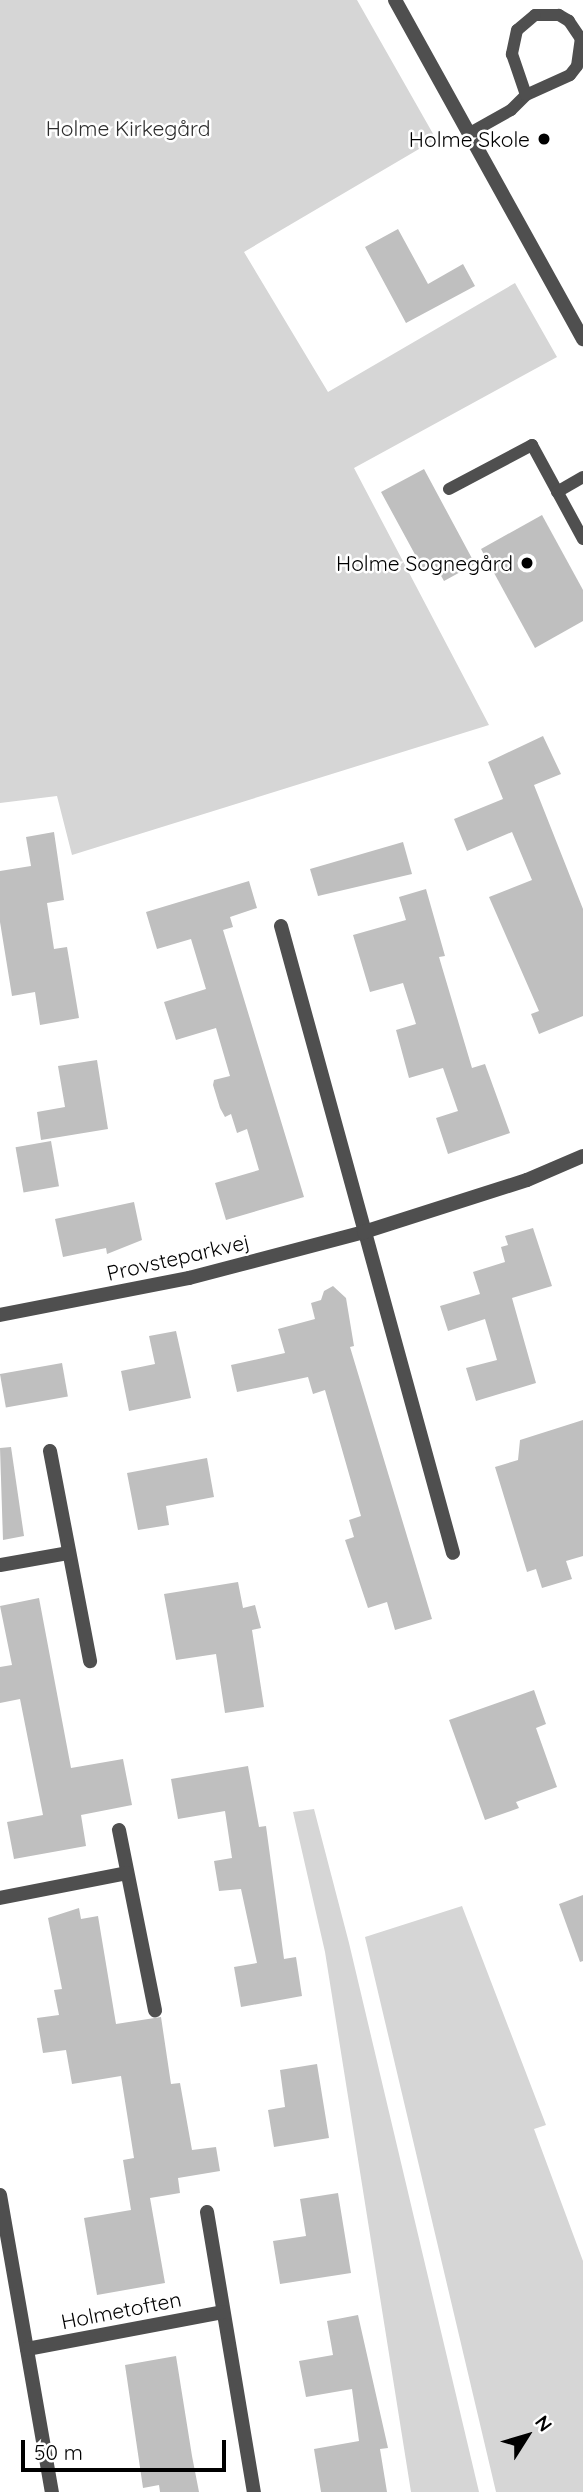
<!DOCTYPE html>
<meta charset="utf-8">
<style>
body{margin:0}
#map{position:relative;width:583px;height:2492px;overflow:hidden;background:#fff;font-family:Quicksand,sans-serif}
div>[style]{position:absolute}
.green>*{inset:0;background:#d6d6d6}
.building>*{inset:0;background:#bfbfbf;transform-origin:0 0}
.lane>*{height:12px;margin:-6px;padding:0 6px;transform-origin:6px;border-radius:6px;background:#4f4f4f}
.street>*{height:14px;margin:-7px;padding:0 7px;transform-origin:7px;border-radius:7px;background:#4f4f4f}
.dots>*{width:19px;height:19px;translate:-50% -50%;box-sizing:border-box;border:4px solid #fff;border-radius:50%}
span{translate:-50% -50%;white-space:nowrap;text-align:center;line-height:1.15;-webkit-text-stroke:5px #fff;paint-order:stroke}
.park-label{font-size:21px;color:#2d2d2d}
.poi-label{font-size:21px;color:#000}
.right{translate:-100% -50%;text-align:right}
.street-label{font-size:21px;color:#000}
.north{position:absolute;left:492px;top:2401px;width:70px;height:70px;-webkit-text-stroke:5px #fff;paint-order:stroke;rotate:53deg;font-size:19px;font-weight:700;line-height:28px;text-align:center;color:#000}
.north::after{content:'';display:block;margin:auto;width:24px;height:32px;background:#000;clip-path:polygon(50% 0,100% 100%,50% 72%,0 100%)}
.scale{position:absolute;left:21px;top:2440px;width:205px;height:32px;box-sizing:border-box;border:4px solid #000;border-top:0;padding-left:9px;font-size:21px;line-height:24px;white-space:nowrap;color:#000;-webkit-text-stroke:5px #fff;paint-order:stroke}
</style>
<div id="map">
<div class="green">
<div style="clip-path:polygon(0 0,357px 0,436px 139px,244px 252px,328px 392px,515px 283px,557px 357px,354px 468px,489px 725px,72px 855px,57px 796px,0 803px)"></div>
<div style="clip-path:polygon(314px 1809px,349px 1943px,479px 2492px,411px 2492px,325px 1952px,293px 1812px)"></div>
<div style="clip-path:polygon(462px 1906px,546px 2125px,534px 2129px,583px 2261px,583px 2492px,496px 2492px,365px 1937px)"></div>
</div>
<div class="building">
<div style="clip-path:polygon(398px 229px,428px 284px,463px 264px,475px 286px,406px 323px,365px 247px)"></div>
<div style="clip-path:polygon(424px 469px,475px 564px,444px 581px,435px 565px,424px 571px,381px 492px)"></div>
<div style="clip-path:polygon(542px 515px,583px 590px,583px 621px,535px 648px,481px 549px)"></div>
<div style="clip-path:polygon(543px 736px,561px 774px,534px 785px,583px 909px,583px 1016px,539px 1034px,531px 1014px,539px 1011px,489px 897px,532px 880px,512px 832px,467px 851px,454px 819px,503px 799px,488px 762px)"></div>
<div style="clip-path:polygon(54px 832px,64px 900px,47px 903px,54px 949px,67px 947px,79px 1018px,40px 1025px,35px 992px,12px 996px,0 922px,0 871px,31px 866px,26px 837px)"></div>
<div style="clip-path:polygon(403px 842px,412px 874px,318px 896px,310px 869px)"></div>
<div style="clip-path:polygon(249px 881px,257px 908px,230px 917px,233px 927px,223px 930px,304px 1197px,226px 1220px,215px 1183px,259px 1170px,247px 1129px,237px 1133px,231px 1114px,225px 1117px,220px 1108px,213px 1085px,214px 1080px,230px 1076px,216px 1028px,176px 1040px,164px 1002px,206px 989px,191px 939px,157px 949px,146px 912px)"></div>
<div style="clip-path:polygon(426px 889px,445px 956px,439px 957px,472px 1068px,485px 1064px,510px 1133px,448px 1154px,436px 1118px,458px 1111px,443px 1068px,409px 1078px,396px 1030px,416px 1024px,403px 983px,370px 992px,353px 935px,406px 920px,399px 897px)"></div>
<div style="clip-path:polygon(97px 1060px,108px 1129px,41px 1140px,37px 1112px,65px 1107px,58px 1066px)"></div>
<div style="left:51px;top:1141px;width:46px;height:36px;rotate:80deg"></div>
<div style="clip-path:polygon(134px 1202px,142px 1240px,107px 1254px,106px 1248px,63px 1257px,55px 1219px)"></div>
<div style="clip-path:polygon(533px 1228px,552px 1286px,512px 1298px,536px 1383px,476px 1401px,466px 1368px,497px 1360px,485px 1319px,448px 1331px,440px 1306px,480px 1294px,473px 1272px,505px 1262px,501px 1247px,508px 1245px,505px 1236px)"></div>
<div style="clip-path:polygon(333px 1286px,346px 1298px,354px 1346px,350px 1347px,432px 1619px,395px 1630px,387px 1602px,368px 1608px,345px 1540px,354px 1537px,349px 1520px,361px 1516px,325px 1390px,313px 1394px,308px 1377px,237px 1392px,231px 1365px,285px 1353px,278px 1329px,315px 1319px,311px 1303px,321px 1300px,324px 1291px)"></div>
<div style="clip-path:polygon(176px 1331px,191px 1398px,129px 1411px,121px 1371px,155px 1364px,149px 1336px)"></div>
<div style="left:62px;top:1363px;width:34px;height:63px;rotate:80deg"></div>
<div style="clip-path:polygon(583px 1420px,583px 1556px,566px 1561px,572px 1579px,542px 1588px,536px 1569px,527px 1572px,495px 1467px,518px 1460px,520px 1440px)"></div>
<div style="clip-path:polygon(11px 1447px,24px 1536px,3px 1540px,0 1448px)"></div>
<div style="clip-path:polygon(207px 1458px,214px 1497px,166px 1506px,169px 1525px,138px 1530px,127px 1473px)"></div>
<div style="clip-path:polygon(238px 1582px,243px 1608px,255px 1605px,261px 1628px,252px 1630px,264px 1707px,225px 1713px,216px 1654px,176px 1660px,164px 1594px)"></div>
<div style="clip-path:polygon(39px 1598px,71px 1768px,123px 1759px,132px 1805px,81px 1815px,86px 1846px,14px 1859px,7px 1822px,43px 1815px,20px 1699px,0 1703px,0 1667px,12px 1665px,0 1606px)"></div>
<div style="clip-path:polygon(534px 1690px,546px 1724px,536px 1728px,557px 1787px,516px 1802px,519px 1808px,485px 1820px,449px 1720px)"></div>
<div style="clip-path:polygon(248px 1766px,259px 1827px,266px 1826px,284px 1959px,296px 1957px,302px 1996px,241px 2007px,234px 1967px,257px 1963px,241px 1889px,219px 1891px,214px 1861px,232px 1858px,225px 1811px,178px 1819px,171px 1779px)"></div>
<div style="clip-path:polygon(583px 1895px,583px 1961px,580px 1962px,559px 1904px)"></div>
<div style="clip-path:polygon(79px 1908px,81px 1919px,98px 1916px,116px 2024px,161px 2017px,171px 2084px,180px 2083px,192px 2150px,216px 2147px,220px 2171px,178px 2178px,180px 2193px,150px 2198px,165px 2283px,97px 2295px,84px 2218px,131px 2210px,123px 2160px,134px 2158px,121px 2076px,72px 2084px,66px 2050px,43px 2053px,37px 2018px,59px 2015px,54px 1990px,62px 1989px,48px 1918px)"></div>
<div style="clip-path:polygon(317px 2064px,329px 2138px,274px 2147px,268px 2110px,285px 2107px,280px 2070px)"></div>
<div style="clip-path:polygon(338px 2193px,351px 2273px,280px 2284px,273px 2241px,306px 2236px,300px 2199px)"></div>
<div style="clip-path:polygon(358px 2315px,388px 2448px,380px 2449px,387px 2492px,321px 2492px,314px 2449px,359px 2441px,352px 2389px,306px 2397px,299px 2361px,333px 2355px,327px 2321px)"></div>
<div style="clip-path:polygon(176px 2356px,192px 2456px,199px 2492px,160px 2492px,159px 2485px,143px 2488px,125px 2365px)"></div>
</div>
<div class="lane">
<div style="left:470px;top:133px;width:47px;rotate:-29.3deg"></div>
<div style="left:511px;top:110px;width:21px;rotate:-45deg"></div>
<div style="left:526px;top:95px;width:48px;rotate:-24.4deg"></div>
<div style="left:570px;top:75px;width:11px;rotate:-52deg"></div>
<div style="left:577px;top:66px;width:27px;rotate:-82deg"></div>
<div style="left:581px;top:39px;width:22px;rotate:-124deg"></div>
<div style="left:569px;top:21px;width:12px;rotate:-149deg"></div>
<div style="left:559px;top:15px;width:24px;rotate:180deg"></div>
<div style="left:535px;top:15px;width:23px;rotate:140deg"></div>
<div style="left:517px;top:30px;width:25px;rotate:102deg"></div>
<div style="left:512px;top:54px;width:43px;rotate:71.1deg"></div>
<div style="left:449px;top:489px;width:94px;rotate:-27.9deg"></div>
<div style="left:532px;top:445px;width:107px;rotate:61.5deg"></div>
<div style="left:557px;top:492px;width:30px;rotate:-30deg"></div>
</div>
<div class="street">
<div style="left:395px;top:0;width:388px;rotate:61deg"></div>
<div style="left:281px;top:926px;width:650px;rotate:74.66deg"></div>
<div style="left:0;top:1315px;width:193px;rotate:-11.1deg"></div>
<div style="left:189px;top:1278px;width:181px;rotate:-14.7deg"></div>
<div style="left:364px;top:1232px;width:171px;rotate:-17.7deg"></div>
<div style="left:527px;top:1180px;width:61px;rotate:-23.2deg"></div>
<div style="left:50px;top:1451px;width:214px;rotate:79.2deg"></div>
<div style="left:0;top:1565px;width:70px;rotate:-9.9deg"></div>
<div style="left:119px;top:1830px;width:184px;rotate:78.7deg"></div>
<div style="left:0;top:1898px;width:129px;rotate:-11.1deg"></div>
<div style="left:0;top:2195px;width:302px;rotate:80.1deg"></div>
<div style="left:207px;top:2212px;width:284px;rotate:80.5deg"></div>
<div style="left:27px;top:2349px;width:199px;rotate:-10.7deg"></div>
</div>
<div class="dots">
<div style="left:544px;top:139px;background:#000"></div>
<div style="left:527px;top:563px;background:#000"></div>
</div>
<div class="park-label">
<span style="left:128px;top:128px">Holme Kirkegård</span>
</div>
<div class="poi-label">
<span class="right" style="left:530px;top:139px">Holme Skole</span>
<span class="right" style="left:513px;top:563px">Holme Sognegård</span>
</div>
<div class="street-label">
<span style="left:178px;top:1257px;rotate:-13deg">Provsteparkvej</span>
<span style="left:121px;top:2310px;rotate:-11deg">Holmetoften</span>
</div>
<div class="north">N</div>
<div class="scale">50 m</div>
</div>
